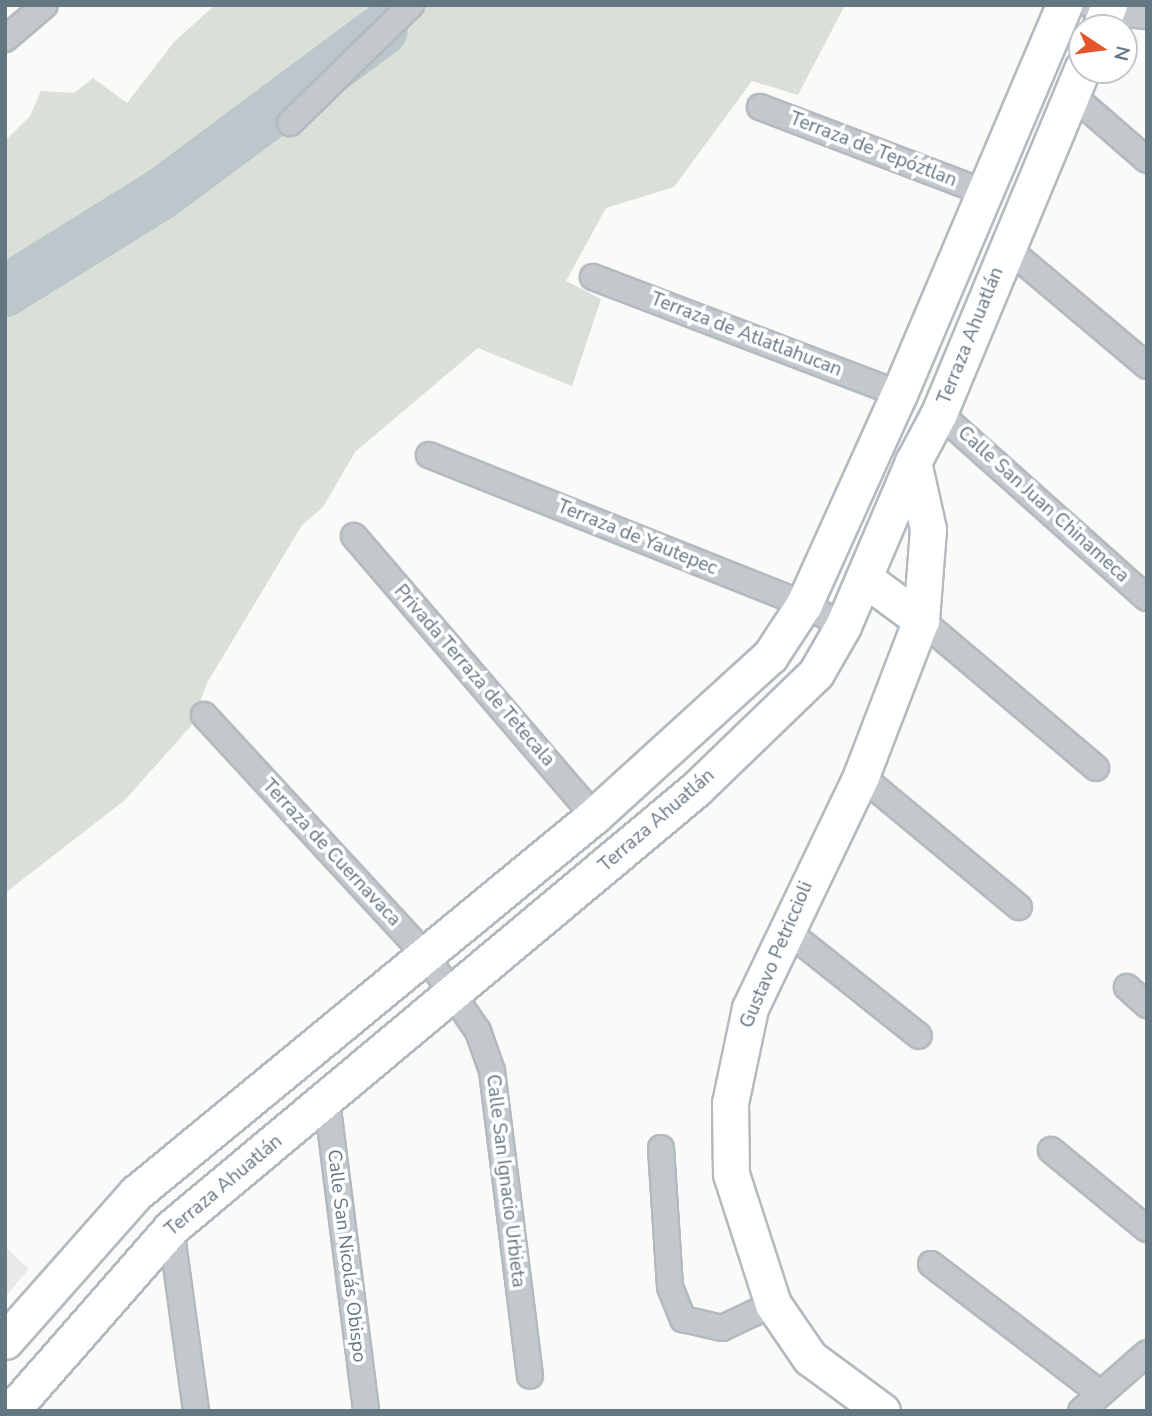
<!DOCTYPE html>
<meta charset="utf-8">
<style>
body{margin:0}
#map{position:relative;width:1152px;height:1416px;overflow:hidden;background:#fafaf8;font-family:"Nunito Sans",sans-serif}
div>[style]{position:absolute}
.built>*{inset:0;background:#e8e9e9}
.green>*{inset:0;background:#dadfd7}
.river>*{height:52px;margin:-26px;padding:0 26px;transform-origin:26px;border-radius:26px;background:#bbc7cb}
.roads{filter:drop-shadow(2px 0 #b3babf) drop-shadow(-2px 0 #b3babf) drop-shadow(0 2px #b3babf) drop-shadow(0 -2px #b3babf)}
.street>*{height:24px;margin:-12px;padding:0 12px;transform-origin:12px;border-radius:12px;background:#c3c8cc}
.secondary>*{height:35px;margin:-17.5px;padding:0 17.5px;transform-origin:17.5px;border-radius:17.5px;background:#fff}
span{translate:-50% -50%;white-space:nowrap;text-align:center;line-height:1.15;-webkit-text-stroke:7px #fff;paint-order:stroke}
.street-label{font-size:19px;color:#657683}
.frame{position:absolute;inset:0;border:7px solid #657683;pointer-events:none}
.north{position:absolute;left:1068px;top:14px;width:70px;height:70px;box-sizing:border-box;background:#fff;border:2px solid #c1c8cd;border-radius:50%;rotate:103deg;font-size:19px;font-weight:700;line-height:28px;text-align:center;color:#657683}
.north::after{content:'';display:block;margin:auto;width:24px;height:32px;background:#e4572e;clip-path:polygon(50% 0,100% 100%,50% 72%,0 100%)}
</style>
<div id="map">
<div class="built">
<div style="clip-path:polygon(5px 1247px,29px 1269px,5px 1297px)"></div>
</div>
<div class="green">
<div style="clip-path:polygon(215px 5px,845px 5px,798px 95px,752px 81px,674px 187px,606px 208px,566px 281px,601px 299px,572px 386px,478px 348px,355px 452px,323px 507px,302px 525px,207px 683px,191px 726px,125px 800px,5px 893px,5px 141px,30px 116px,41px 91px,74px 93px,93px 78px,127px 103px,174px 42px)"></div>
</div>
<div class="river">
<div style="left:5px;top:291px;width:184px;rotate:-31.9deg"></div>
<div style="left:161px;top:194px;width:275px;rotate:-36.6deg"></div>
</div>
<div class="roads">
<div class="street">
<div style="left:1092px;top:6px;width:15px;rotate:23deg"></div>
<div style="left:1106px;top:12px;width:41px;rotate:5.6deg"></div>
<div style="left:5px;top:39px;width:52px;rotate:-40.4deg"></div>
<div style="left:1071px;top:94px;width:101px;rotate:41deg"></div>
<div style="left:760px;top:107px;width:242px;rotate:20.8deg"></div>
<div style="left:290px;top:123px;width:169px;rotate:-44.3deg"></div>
<div style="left:1007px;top:248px;width:183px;rotate:40.1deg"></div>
<div style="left:593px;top:277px;width:328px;rotate:20.9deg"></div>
<div style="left:939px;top:413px;width:278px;rotate:41.7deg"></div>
<div style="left:429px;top:455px;width:404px;rotate:21.7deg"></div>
<div style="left:804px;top:604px;width:45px;rotate:29.4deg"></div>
<div style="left:354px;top:536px;width:369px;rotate:49.4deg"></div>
<div style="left:921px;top:620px;width:229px;rotate:40.2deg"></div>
<div style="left:204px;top:715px;width:328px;rotate:47.3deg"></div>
<div style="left:426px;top:956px;width:91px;rotate:55.3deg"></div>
<div style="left:478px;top:1031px;width:42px;rotate:70.7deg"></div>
<div style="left:492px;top:1071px;width:307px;rotate:82.9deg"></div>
<div style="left:861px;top:776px;width:205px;rotate:39.7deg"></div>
<div style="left:785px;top:929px;width:171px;rotate:38.6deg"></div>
<div style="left:1127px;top:987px;width:27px;rotate:42deg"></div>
<div style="left:327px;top:1101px;width:312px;rotate:82.8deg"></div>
<div style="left:661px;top:1148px;width:139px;rotate:86.3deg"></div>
<div style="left:670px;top:1287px;width:35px;rotate:68deg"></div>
<div style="left:683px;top:1319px;width:40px;rotate:13deg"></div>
<div style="left:722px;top:1328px;width:56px;rotate:-25.2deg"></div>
<div style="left:1051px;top:1150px;width:124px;rotate:39.5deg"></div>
<div style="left:171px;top:1228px;width:185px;rotate:82.2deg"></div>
<div style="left:931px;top:1264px;width:213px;rotate:37.4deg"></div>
<div style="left:1081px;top:1411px;width:88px;rotate:-41.3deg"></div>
</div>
<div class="secondary">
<div style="left:1100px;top:28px;width:25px;rotate:-69deg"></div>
<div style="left:864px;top:578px;width:71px;rotate:36.4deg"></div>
<div style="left:5px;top:1341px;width:198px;rotate:-48.5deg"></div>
<div style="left:136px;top:1193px;width:593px;rotate:-39.46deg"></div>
<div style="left:594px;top:816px;width:238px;rotate:-42.3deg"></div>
<div style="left:770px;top:656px;width:62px;rotate:-56.8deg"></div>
<div style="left:804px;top:604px;width:230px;rotate:-65.7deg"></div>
<div style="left:899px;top:394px;width:423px;rotate:-67deg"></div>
<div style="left:11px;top:1411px;width:243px;rotate:-48.8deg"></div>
<div style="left:171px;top:1228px;width:684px;rotate:-39.9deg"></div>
<div style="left:696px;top:789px;width:167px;rotate:-44deg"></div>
<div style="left:816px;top:673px;width:54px;rotate:-60.1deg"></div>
<div style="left:843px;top:626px;width:178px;rotate:-66.9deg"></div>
<div style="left:913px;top:462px;width:55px;rotate:-62deg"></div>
<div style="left:939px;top:413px;width:373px;rotate:-67.4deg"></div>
<div style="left:882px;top:1411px;width:89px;rotate:-143.6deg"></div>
<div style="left:810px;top:1358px;width:65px;rotate:-124.4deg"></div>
<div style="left:773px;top:1304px;width:137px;rotate:-107.9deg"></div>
<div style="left:731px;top:1174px;width:71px;rotate:-90.8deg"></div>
<div style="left:730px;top:1103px;width:97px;rotate:-78.1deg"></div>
<div style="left:750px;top:1008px;width:257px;rotate:-64.4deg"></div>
<div style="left:861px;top:776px;width:167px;rotate:-69deg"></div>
<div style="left:921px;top:620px;width:91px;rotate:-85.6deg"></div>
<div style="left:928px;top:529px;width:69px;rotate:-102.6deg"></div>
</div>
</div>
<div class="street-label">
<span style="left:873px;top:150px;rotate:21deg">Terraza de Tepóztlan</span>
<span style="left:746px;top:335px;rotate:21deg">Terraza de Atlatlahucan</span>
<span style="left:971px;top:336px;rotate:-68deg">Terraza Ahuatlán</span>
<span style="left:1043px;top:505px;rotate:42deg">Calle San Juan Chinameca</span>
<span style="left:637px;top:538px;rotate:22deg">Terraza de Yautepec</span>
<span style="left:474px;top:676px;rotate:49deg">Privada Terraza de Tetecala</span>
<span style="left:657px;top:821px;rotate:-41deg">Terraza Ahuatlán</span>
<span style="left:331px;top:853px;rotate:47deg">Terraza de Cuernavaca</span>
<span style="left:777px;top:955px;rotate:-67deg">Gustavo Petriccioli</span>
<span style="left:505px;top:1181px;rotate:83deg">Calle San Ignacio Urbieta</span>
<span style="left:224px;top:1186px;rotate:-40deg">Terraza Ahuatlán</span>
<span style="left:346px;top:1256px;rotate:83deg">Calle San Nicolás Obispo</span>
</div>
<div class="frame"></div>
<div class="north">N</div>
</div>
